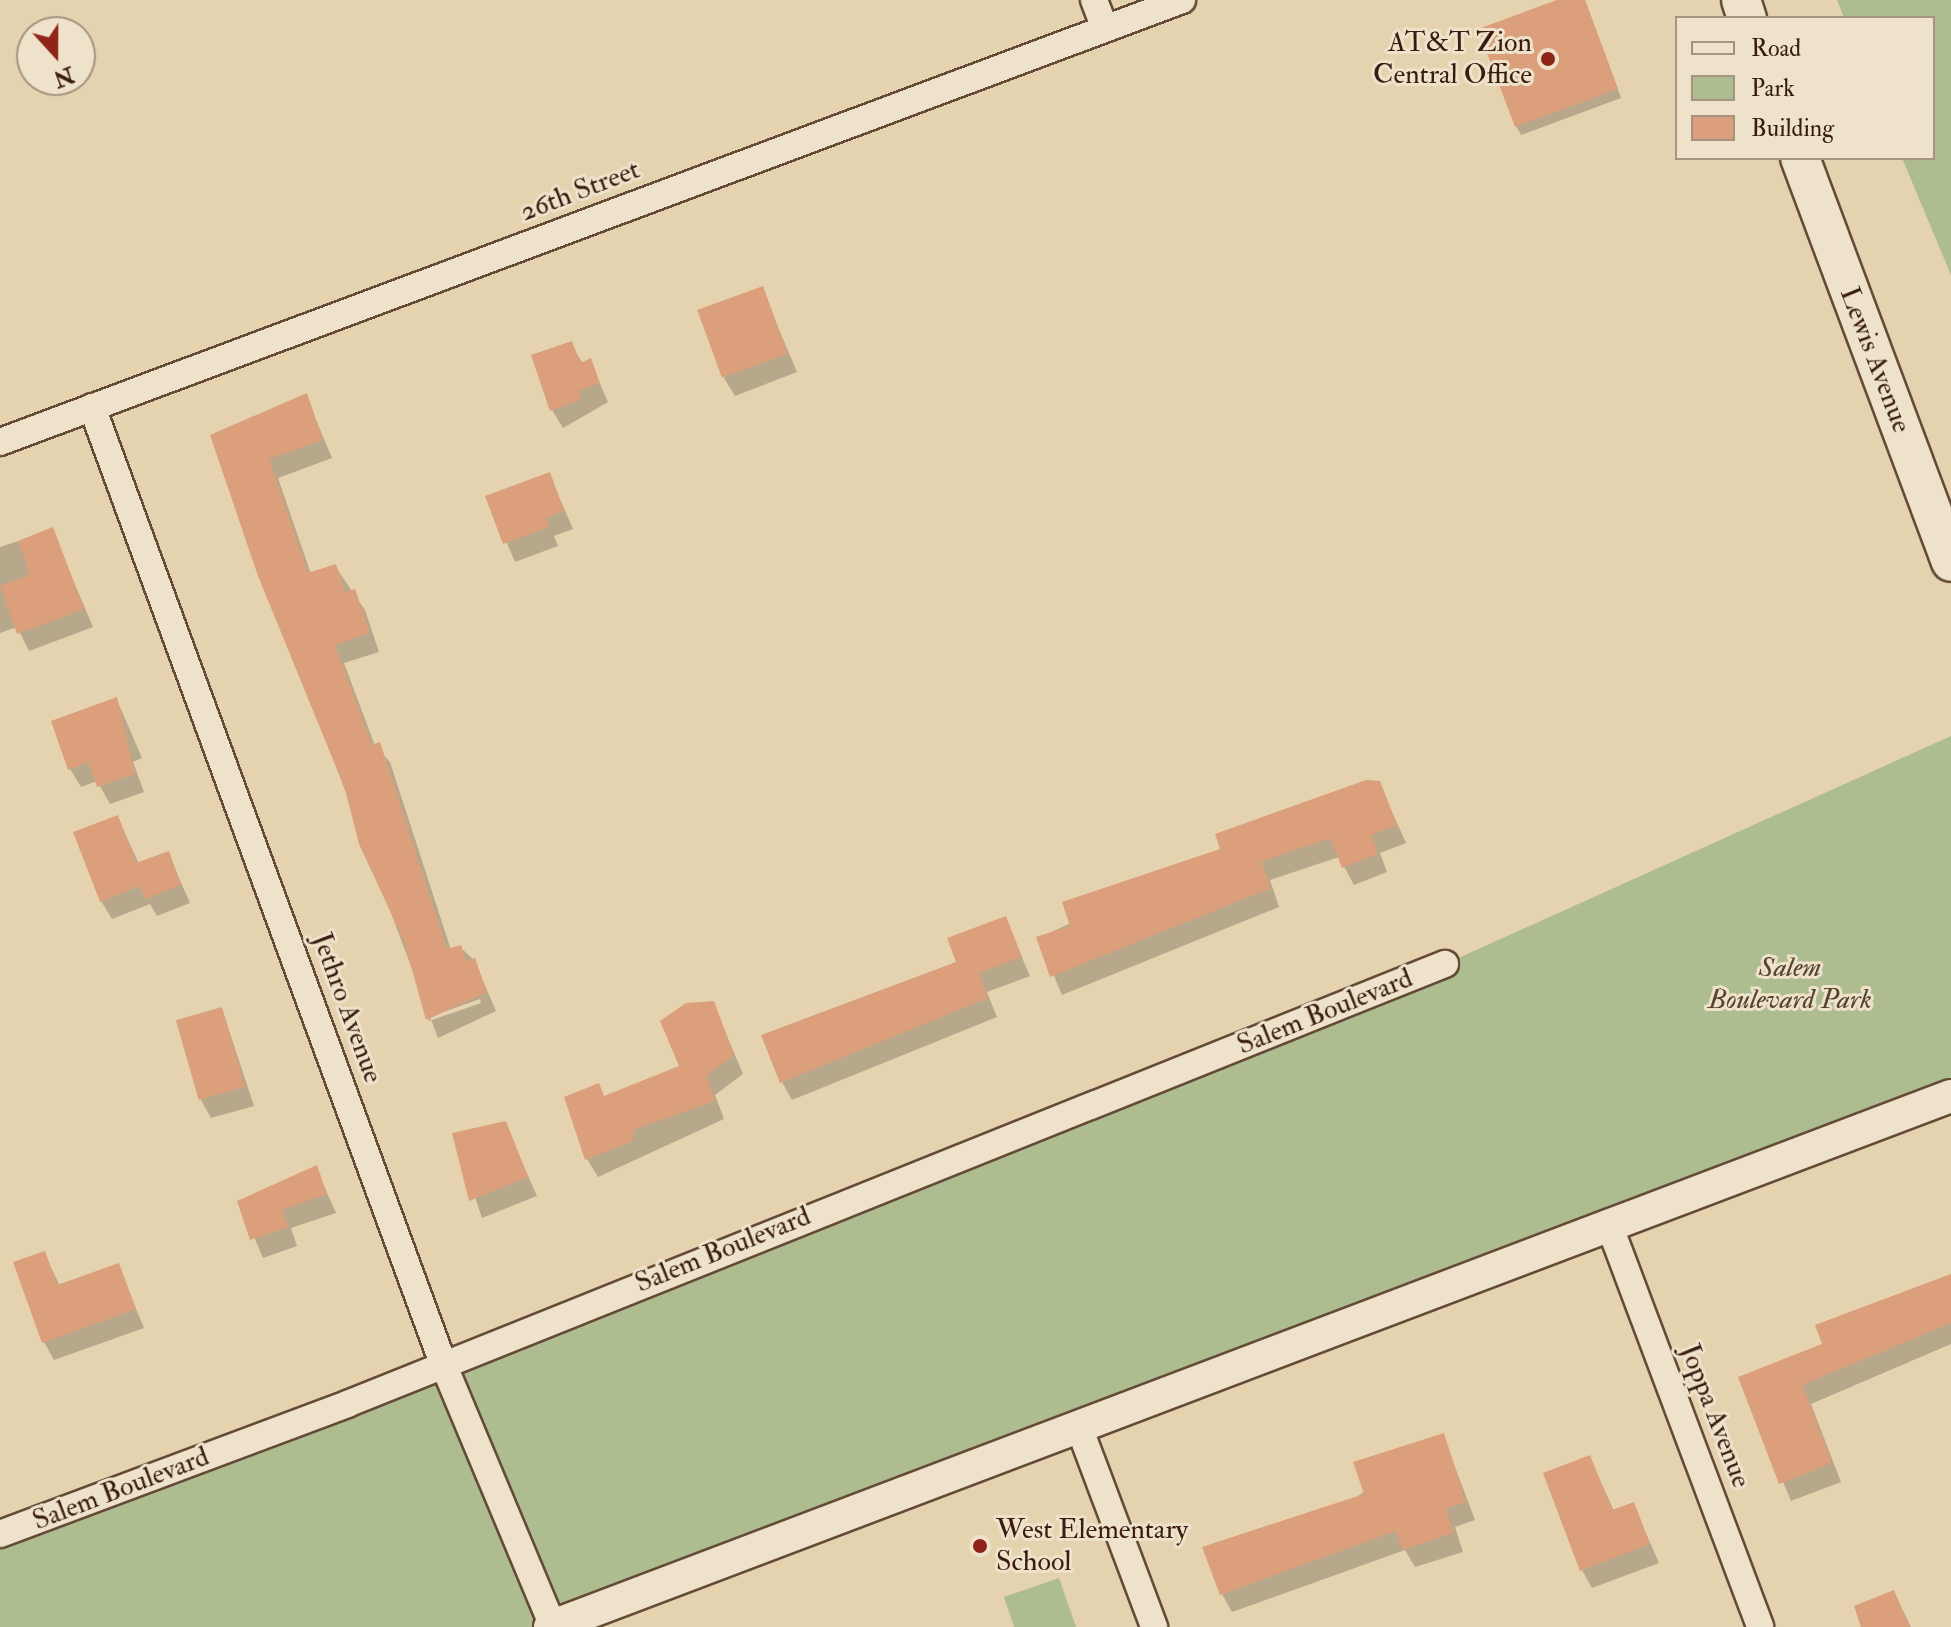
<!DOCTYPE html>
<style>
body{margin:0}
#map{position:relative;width:1951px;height:1627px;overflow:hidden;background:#e5d2af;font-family:"IM FELL Double Pica",serif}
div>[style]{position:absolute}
.green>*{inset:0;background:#aebd90}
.shadow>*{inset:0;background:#0003}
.building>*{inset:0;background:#dc9f7c;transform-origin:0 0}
.roads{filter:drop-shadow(2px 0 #644a37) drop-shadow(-2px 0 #644a37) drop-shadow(0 2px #644a37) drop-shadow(0 -2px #644a37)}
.minor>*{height:26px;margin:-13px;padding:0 13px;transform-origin:13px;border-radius:13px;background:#eee2cb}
.tertiary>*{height:32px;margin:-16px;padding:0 16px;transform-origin:16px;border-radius:16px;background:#eee2cb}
.secondary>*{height:38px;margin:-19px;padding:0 19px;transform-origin:19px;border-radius:19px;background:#eee2cb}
.dots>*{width:22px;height:22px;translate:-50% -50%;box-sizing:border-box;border:4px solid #eee2cb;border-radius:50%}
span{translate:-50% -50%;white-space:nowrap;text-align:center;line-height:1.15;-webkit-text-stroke:6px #eee2cb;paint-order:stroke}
.poi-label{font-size:28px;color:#391c0f}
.right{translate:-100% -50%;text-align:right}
.left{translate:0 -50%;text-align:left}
.street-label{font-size:28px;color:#391c0f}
.park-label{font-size:28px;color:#56442f;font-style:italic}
.legend{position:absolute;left:1675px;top:16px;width:260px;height:144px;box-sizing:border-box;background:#eee2cb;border:2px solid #a69380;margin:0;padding:10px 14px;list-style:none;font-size:24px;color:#391c0f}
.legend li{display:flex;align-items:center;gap:16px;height:40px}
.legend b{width:40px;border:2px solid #a69380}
.north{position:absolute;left:16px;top:16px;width:80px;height:80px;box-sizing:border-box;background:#eee2cb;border:2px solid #a69380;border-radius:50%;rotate:159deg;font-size:22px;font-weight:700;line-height:32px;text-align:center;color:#391c0f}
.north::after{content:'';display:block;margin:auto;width:28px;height:36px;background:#8f2418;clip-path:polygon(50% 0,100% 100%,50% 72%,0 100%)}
</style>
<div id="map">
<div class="green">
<div style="clip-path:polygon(1837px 0,1951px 0,1951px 275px,1902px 158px,1933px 158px,1933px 18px,1844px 18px)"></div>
<div style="clip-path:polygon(1951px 736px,1951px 1095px,548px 1627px,0 1627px,0 1528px,1445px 964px)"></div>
<div style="clip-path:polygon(1059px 1578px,1076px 1627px,1014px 1627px,1004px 1597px)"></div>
</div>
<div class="shadow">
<div style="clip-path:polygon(1563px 0,1585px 0,1621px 98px,1521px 135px,1516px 126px)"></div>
<div style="clip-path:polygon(762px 289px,797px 372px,735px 396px,724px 378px)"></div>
<div style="clip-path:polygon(571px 344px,583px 364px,590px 361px,608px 402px,563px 428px,552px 410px)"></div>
<div style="clip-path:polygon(evenodd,306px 396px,332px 458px,278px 478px,311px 574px,335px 566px,365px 610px,379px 652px,344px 663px,375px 746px,390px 762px,451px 950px,460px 947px,474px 960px,496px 1011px,438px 1038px,212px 436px,306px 396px,480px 999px,481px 1003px,429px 1021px,429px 1017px,480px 999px)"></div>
<div style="clip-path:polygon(549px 474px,573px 529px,554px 536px,558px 546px,515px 562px,487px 497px)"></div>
<div style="clip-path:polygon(52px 530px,93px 627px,29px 651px,17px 627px,0 633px,0 547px)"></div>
<div style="clip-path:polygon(117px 700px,142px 758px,133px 762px,144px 792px,110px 804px,97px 781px,81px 787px,70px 769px)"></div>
<div style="clip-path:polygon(1379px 783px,1406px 843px,1380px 853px,1387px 872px,1354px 885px,1339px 857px,1270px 880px,1279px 907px,1062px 995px,1038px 938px)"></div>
<div style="clip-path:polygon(118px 818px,139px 864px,168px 853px,190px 903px,157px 916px,150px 904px,112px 919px,101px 901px)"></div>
<div style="clip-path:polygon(1005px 919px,1030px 976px,987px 992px,997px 1017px,792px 1100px,782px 1082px,959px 963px)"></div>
<div style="clip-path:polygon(713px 1003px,743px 1074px,715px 1095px,724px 1119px,598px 1177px,587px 1159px,605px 1098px,682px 1068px)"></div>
<div style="clip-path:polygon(222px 1009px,254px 1106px,211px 1118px,201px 1100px)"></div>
<div style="clip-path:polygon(505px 1124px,537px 1196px,482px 1218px,454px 1134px)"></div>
<div style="clip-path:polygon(316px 1168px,336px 1213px,291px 1228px,297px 1246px,263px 1258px,239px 1202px)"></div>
<div style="clip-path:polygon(44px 1253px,60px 1286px,118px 1265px,144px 1328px,54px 1360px,44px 1342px)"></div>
<div style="clip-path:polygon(1951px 1274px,1951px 1344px,1811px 1404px,1841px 1482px,1791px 1501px,1740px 1378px,1825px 1346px)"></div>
<div style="clip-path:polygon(1443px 1435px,1475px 1520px,1455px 1527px,1463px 1552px,1415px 1567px,1405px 1550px,1232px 1612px,1222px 1594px)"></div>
<div style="clip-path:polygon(1590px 1458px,1614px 1511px,1633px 1504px,1659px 1563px,1592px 1588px,1582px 1570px)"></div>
<div style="clip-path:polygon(1894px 1592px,1911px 1627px,1861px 1627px,1856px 1608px)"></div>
</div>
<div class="building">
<div style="clip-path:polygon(1557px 0,1585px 0,1618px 89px,1515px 127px,1478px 29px)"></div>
<div style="left:763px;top:286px;width:72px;height:70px;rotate:70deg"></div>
<div style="clip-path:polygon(572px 341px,580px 363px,591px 358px,600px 383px,578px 391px,581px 400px,550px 411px,531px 355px)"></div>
<div style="clip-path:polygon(307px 393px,323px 440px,269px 459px,308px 573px,336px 564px,345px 592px,355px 589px,370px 633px,335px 645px,372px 745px,380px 742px,447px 949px,461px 945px,466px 961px,475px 958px,487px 992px,426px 1020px,404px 941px,359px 844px,345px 789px,258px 576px,210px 435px)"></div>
<div style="clip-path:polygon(550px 472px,564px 511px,546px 518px,549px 527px,503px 544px,485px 496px)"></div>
<div style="clip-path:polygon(53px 527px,84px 609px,17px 634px,0 586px,30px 575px,18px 541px)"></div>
<div style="clip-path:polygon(117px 697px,135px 774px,97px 787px,88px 762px,68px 770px,51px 721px)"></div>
<div style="clip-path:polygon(1366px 780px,1380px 781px,1397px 825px,1371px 835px,1378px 854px,1342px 868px,1330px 838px,1261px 862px,1271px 888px,1050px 977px,1036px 937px,1070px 926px,1062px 902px,1220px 849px,1215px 834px)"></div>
<div style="clip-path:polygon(118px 815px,136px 863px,169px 851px,181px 885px,145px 899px,140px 886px,100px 902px,73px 832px)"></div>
<div style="clip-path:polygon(1006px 916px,1022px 957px,979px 973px,988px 998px,780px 1083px,761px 1035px,956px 962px,947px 938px)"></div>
<div style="clip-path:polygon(714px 1001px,734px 1055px,706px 1076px,715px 1101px,633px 1130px,633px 1141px,585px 1160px,564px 1097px,599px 1083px,604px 1096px,679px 1066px,660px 1021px,686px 1003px)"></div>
<div style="left:222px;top:1007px;width:83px;height:48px;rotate:74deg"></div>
<div style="clip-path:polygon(506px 1121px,528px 1177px,469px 1201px,452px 1133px)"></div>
<div style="clip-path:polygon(317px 1165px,327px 1194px,282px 1210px,288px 1227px,250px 1240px,237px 1201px)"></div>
<div style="clip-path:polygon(45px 1251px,57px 1285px,119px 1263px,136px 1309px,42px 1343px,13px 1262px)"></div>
<div style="clip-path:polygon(1951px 1274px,1951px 1323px,1802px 1385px,1832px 1463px,1779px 1484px,1738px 1377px,1822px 1344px,1815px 1325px)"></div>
<div style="clip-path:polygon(1444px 1433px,1466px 1502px,1446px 1508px,1454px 1533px,1402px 1550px,1396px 1531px,1220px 1595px,1202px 1547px,1364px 1494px,1353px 1462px)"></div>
<div style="clip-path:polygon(1590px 1455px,1612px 1510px,1634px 1502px,1650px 1544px,1580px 1571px,1543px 1473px)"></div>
<div style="clip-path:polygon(1894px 1590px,1909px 1627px,1861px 1627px,1854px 1606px)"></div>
</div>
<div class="roads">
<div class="minor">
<div style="left:1094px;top:0;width:30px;rotate:69deg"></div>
<div style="left:92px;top:407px;width:1016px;rotate:69.85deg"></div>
<div style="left:442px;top:1361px;width:288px;rotate:67.3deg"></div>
<div style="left:0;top:442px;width:1262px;rotate:-20.5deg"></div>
<div style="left:1610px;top:1227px;width:427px;rotate:69.4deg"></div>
<div style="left:1079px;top:1427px;width:214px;rotate:69.4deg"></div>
<div style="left:0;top:1534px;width:371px;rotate:-20.5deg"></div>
<div style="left:347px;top:1404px;width:1183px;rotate:-21.84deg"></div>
</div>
<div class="tertiary">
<div style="left:550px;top:1627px;width:1498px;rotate:-20.76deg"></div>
</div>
<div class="secondary">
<div style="left:1741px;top:0;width:19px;rotate:72deg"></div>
<div style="left:1800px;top:158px;width:431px;rotate:69.5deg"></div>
</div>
</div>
<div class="dots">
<div style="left:1548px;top:59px;background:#8f2418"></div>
<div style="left:980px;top:1546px;background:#8f2418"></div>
</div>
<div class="poi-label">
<span class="right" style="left:1532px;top:59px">AT&amp;T Zion<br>Central Office</span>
<span class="left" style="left:996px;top:1546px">West Elementary<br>School</span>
</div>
<div class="street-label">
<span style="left:580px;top:191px;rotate:-21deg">26th Street</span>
<span style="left:1875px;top:360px;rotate:69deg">Lewis Avenue</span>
<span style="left:347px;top:1008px;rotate:70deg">Jethro Avenue</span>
<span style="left:1325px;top:1012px;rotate:-22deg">Salem Boulevard</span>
<span style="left:723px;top:1250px;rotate:-22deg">Salem Boulevard</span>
<span style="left:1715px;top:1416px;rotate:69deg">Joppa Avenue</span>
<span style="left:121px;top:1489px;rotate:-21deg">Salem Boulevard</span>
</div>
<div class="park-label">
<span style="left:1790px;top:984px">Salem<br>Boulevard Park</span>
</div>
<ul class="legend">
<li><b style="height:10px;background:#eee2cb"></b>Road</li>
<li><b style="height:22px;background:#aebd90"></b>Park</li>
<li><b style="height:22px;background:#dc9f7c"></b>Building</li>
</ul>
<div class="north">N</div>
</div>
